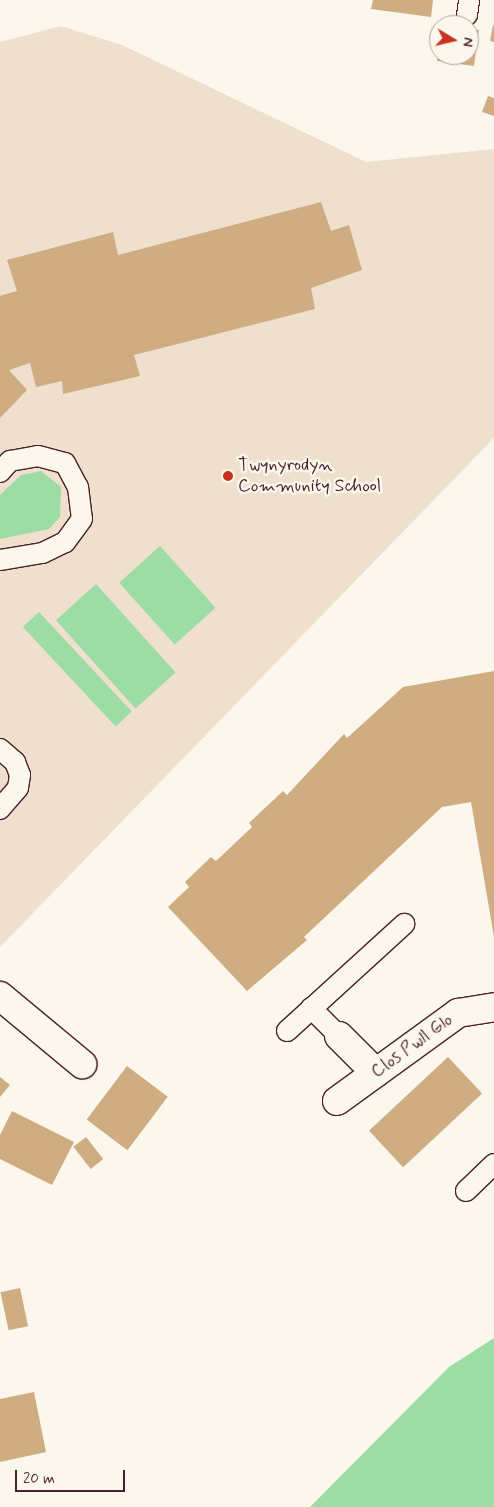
<!DOCTYPE html>
<style>
body{margin:0}
#map{position:relative;width:494px;height:1507px;overflow:hidden;background:#fbf7ec;font-family:Mynerve,sans-serif}
div>[style]{position:absolute}
.built>*{inset:0;background:#eee0cc}
.green>*{inset:0;background:#9ddca5;transform-origin:0 0}
.building>*{inset:0;background:#cfac82;transform-origin:0 0}
.roads{filter:drop-shadow(1px 0 #4a1f2b) drop-shadow(-1px 0 #4a1f2b) drop-shadow(0 1px #4a1f2b) drop-shadow(0 -1px #4a1f2b)}
.service>*{height:20px;margin:-10px;padding:0 10px;transform-origin:10px;border-radius:10px;background:#fbf7ec}
.minor>*{height:28px;margin:-14px;padding:0 14px;transform-origin:14px;border-radius:14px;background:#fbf7ec}
.dots>*{width:14px;height:14px;translate:-50% -50%;box-sizing:border-box;border:2px solid #fbf7ec;border-radius:50%}
span{translate:-50% -50%;white-space:nowrap;text-align:center;line-height:1.15;-webkit-text-stroke:5px #fbf7ec;paint-order:stroke}
.poi-label{font-size:18px;color:#4a1f2b}
.left{translate:0 -50%;text-align:left}
.street-label{font-size:18px;color:#4a1f2b}
.north{position:absolute;left:429px;top:15px;width:50px;height:50px;box-sizing:border-box;background:#fbf7ec;border:1px solid #b4a19f;border-radius:50%;rotate:99deg;font-size:14px;font-weight:700;line-height:20px;text-align:center;color:#4a1f2b}
.north::after{content:'';display:block;margin:auto;width:18px;height:22px;background:#c8321e;clip-path:polygon(50% 0,100% 100%,50% 72%,0 100%)}
.scale{position:absolute;left:15px;top:1470px;width:110px;height:22px;box-sizing:border-box;border:2px solid #4a1f2b;border-top:0;padding-left:6px;font-size:15px;line-height:18px;white-space:nowrap;color:#4a1f2b;-webkit-text-stroke:4px #fbf7ec;paint-order:stroke}
</style>
<div id="map">
<div class="built">
<div style="clip-path:polygon(61px 26px,122px 45px,366px 162px,494px 149px,494px 438px,0 947px,0 42px)"></div>
</div>
<div class="green">
<div style="clip-path:polygon(41px 471px,61px 487px,60px 517px,49px 529px,0 539px,0 495px,21px 475px)"></div>
<div style="left:160px;top:546px;width:83px;height:55px;rotate:48deg"></div>
<div style="left:96px;top:584px;width:119px;height:54px;rotate:48deg"></div>
<div style="left:39px;top:612px;width:136px;height:22px;rotate:47deg"></div>
<div style="clip-path:polygon(494px 1338px,494px 1507px,310px 1507px,449px 1367px)"></div>
</div>
<div class="building">
<div style="clip-path:polygon(373px 0,433px 0,431px 17px,371px 9px)"></div>
<div style="clip-path:polygon(493px 25px,494px 25px,494px 42px,490px 41px)"></div>
<div style="clip-path:polygon(469px 29px,479px 30px,474px 66px,437px 61px,438px 55px,469px 55px)"></div>
<div style="clip-path:polygon(488px 96px,494px 98px,494px 116px,482px 112px)"></div>
<div style="clip-path:polygon(321px 202px,331px 231px,349px 225px,362px 270px,311px 288px,315px 309px,134px 355px,140px 376px,63px 394px,62px 381px,36px 387px,30px 363px,9px 370px,27px 390px,0 418px,0 296px,17px 291px,7px 260px,113px 232px,118px 255px)"></div>
<div style="clip-path:polygon(494px 671px,494px 937px,471px 802px,442px 807px,304px 937px,307px 940px,247px 991px,168px 907px,189px 887px,185px 882px,211px 857px,216px 861px,252px 827px,249px 823px,283px 791px,287px 795px,344px 734px,347px 738px,403px 687px)"></div>
<div style="left:448px;top:1057px;width:50px;height:108px;rotate:47deg"></div>
<div style="left:127px;top:1066px;width:51px;height:67px;rotate:37deg"></div>
<div style="clip-path:polygon(0 1077px,10px 1085px,0 1097px)"></div>
<div style="clip-path:polygon(12px 1111px,74px 1142px,52px 1185px,0 1159px,0 1135px)"></div>
<div style="left:86px;top:1137px;width:28px;height:16px;rotate:52deg"></div>
<div style="left:20px;top:1288px;width:39px;height:20px;rotate:78deg"></div>
<div style="clip-path:polygon(34px 1392px,46px 1452px,0 1462px,0 1399px)"></div>
</div>
<div class="roads">
<div class="service">
<div style="left:467px;top:15px;width:15px;rotate:-82deg"></div>
<div style="left:0;top:472px;width:15px;rotate:-48deg"></div>
<div style="left:10px;top:461px;width:28px;rotate:-10deg"></div>
<div style="left:38px;top:456px;width:28px;rotate:15deg"></div>
<div style="left:65px;top:463px;width:27px;rotate:62deg"></div>
<div style="left:78px;top:487px;width:32px;rotate:83deg"></div>
<div style="left:82px;top:519px;width:29px;rotate:126deg"></div>
<div style="left:65px;top:542px;width:25px;rotate:154deg"></div>
<div style="left:42px;top:553px;width:43px;rotate:170.5deg"></div>
<div style="left:0;top:749px;width:20px;rotate:41deg"></div>
<div style="left:15px;top:762px;width:14px;rotate:69deg"></div>
<div style="left:20px;top:775px;width:13px;rotate:99deg"></div>
<div style="left:18px;top:788px;width:28px;rotate:131deg"></div>
<div style="left:311px;top:1008px;width:40px;rotate:45deg"></div>
<div style="left:287px;top:1031px;width:159px;rotate:-42.4deg"></div>
<div style="left:466px;top:1191px;width:39px;rotate:-44deg"></div>
</div>
<div class="minor">
<div style="left:0;top:996px;width:107px;rotate:39.7deg"></div>
<div style="left:339px;top:1036px;width:52px;rotate:45deg"></div>
<div style="left:337px;top:1101px;width:150px;rotate:-36deg"></div>
<div style="left:458px;top:1013px;width:36px;rotate:-9deg"></div>
</div>
</div>
<div class="dots">
<div style="left:228px;top:476px;background:#c8321e"></div>
</div>
<div class="poi-label">
<span class="left" style="left:238px;top:476px">Twynyrodyn<br>Community School</span>
</div>
<div class="street-label">
<span style="left:412px;top:1046px;rotate:-36deg">Clos Pwll Glo</span>
</div>
<div class="north">N</div>
<div class="scale">20 m</div>
</div>
